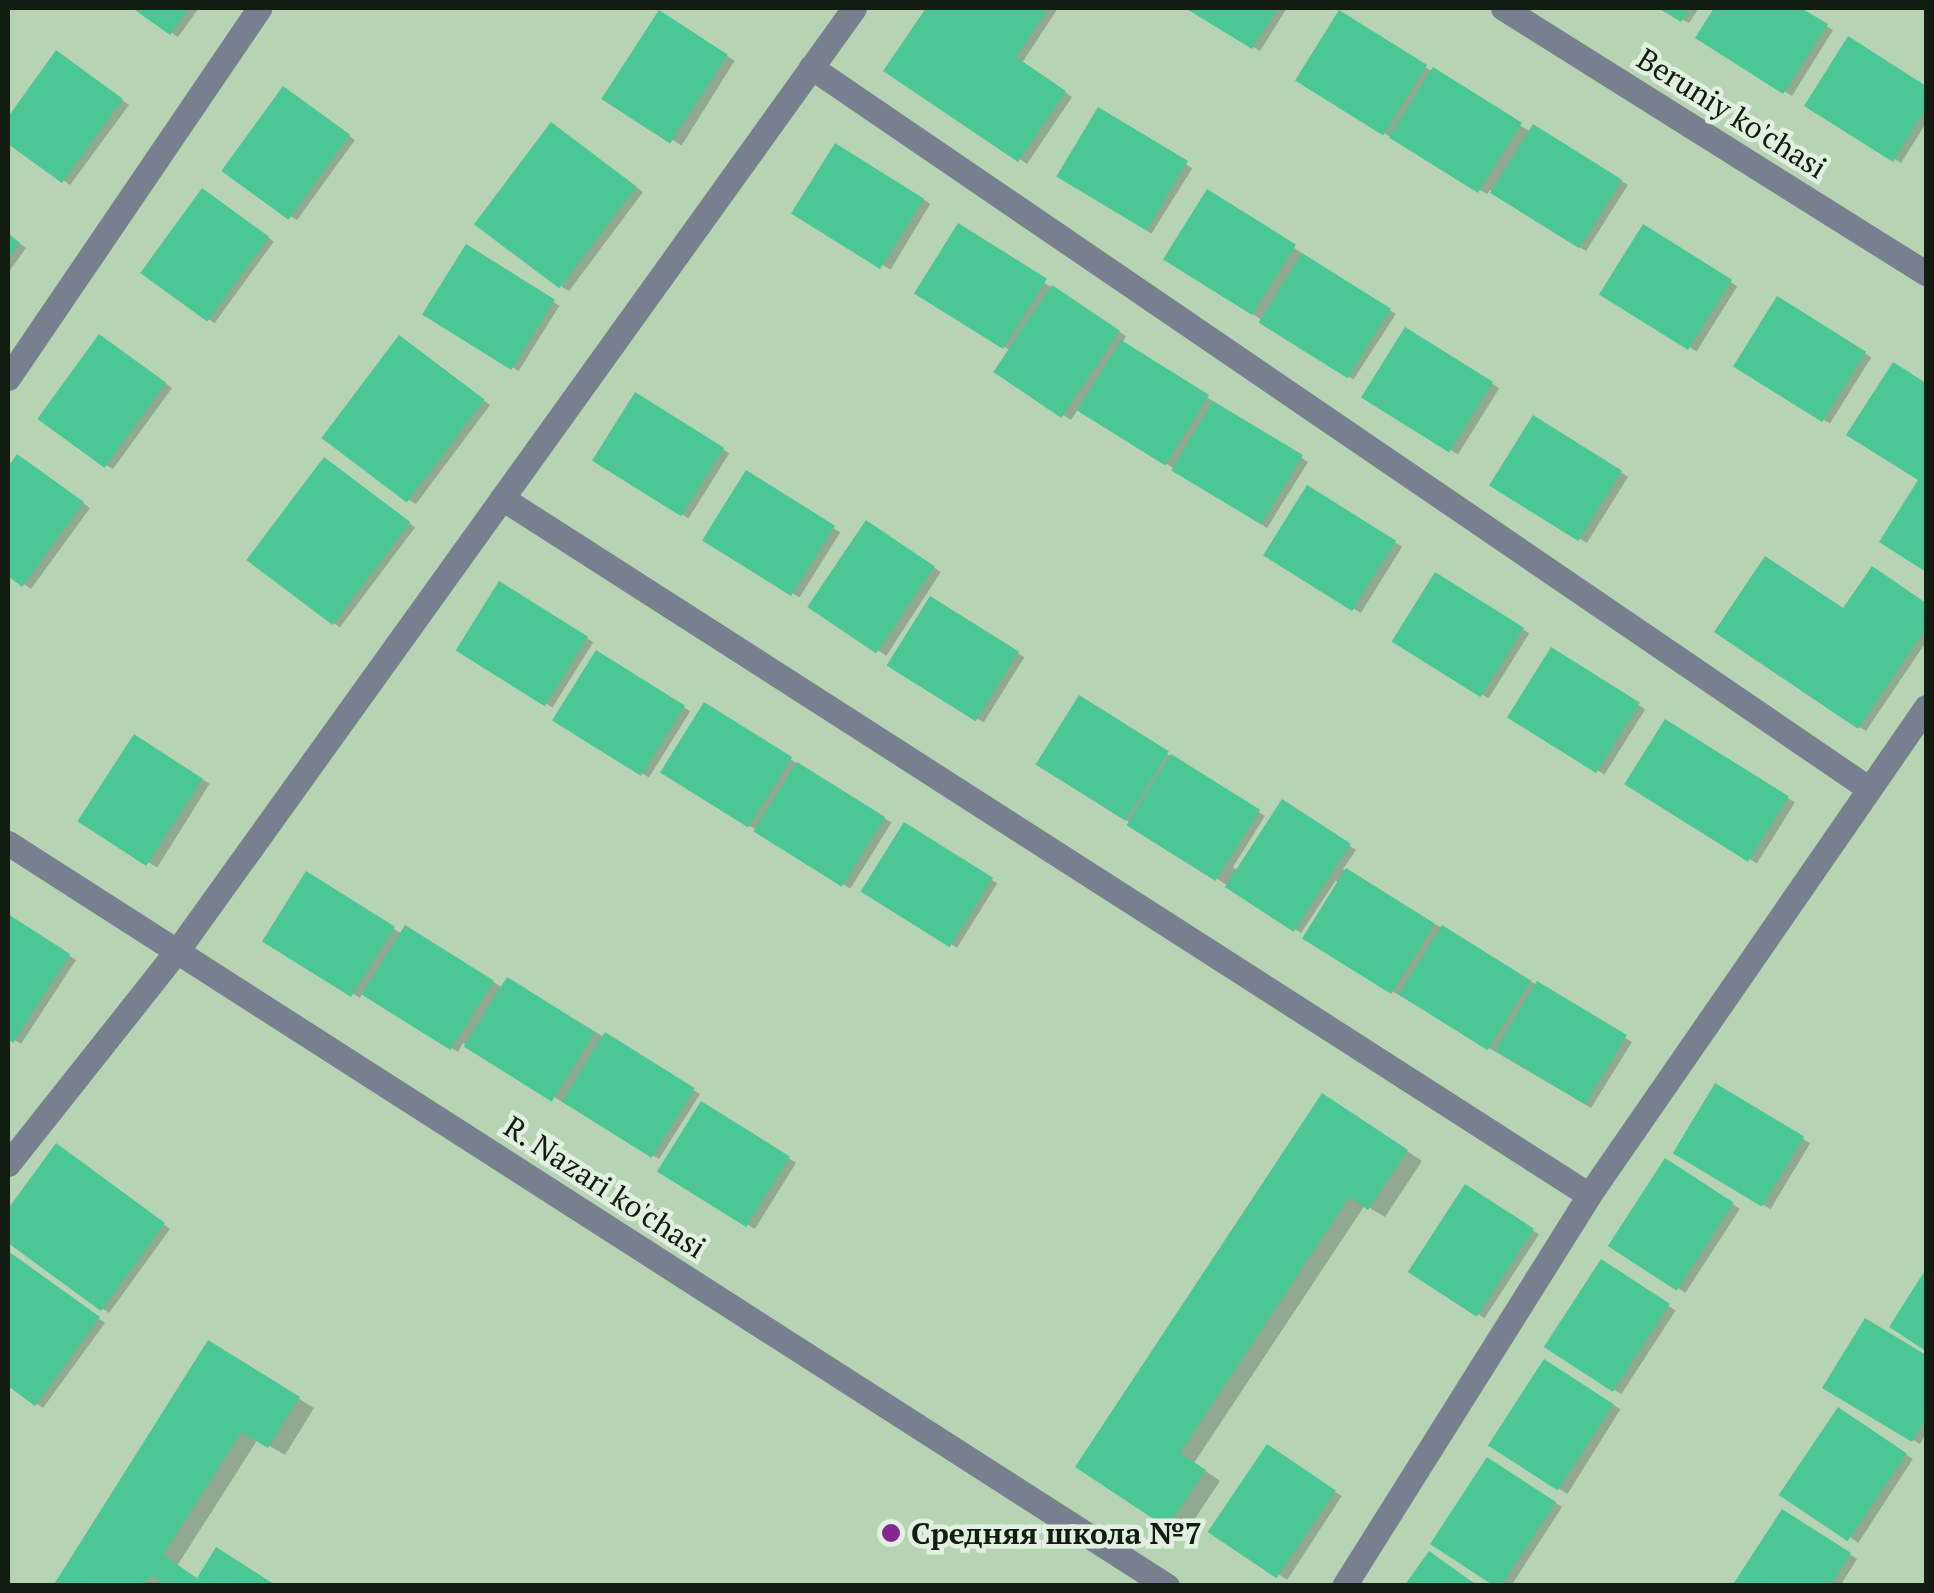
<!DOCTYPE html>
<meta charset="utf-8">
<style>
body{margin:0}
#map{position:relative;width:1934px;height:1593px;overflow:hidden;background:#b6d4b4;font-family:"PT Serif",serif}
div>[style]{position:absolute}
.shadow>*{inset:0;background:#0003;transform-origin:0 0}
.building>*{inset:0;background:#4bc795;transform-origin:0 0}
.minor>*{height:25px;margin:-12.5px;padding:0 12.5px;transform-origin:12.5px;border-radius:12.5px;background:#78808f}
.dots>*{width:28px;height:28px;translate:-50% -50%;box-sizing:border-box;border:5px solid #e1f0e0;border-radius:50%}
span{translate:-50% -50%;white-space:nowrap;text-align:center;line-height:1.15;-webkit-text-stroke:9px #e1f0e0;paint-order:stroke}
.street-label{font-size:30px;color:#121d12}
.poi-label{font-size:30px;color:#121d12;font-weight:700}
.left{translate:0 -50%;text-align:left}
.frame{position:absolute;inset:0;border:10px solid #121d12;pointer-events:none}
</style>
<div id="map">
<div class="shadow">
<div style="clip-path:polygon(136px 8px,199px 8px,178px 37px)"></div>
<div style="clip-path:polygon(929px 8px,1058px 8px,1022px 63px,1072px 97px,1027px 164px,887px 70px)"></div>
<div style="clip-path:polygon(1190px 8px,1287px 8px,1260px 51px)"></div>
<div style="clip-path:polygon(1663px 8px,1699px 8px,1689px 23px)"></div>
<div style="clip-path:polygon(1717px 8px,1796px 8px,1833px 30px,1792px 96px,1698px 38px)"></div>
<div style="left:660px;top:14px;width:88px;height:100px;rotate:32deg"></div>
<div style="clip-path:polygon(1339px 14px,1531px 132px,1534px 127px,1628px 185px,1586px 251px,1490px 190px,1487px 194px,1384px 133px)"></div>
<div style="clip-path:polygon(1849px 40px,1926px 88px,1926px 123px,1901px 163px,1807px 106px)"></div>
<div style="clip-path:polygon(57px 54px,129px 105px,70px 185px,8px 141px,8px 122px)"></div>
<div style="clip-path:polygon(291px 93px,355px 140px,297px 220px,290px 216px)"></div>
<div style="left:1099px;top:110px;width:110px;height:77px;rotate:32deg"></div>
<div style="clip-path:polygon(559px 129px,643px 192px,569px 291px,562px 287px)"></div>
<div style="left:836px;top:147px;width:110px;height:77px;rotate:31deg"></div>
<div style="left:1208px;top:192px;width:224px;height:78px;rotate:33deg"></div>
<div style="left:210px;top:195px;width:79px;height:101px;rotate:36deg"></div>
<div style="clip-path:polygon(959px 227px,1126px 336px,1122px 343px,1308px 462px,1267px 528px,1079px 408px,1071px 420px,997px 372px,1011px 351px,918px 292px)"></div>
<div style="left:1644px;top:228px;width:110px;height:77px;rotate:32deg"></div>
<div style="clip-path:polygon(8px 235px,26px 248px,8px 273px)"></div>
<div style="left:467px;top:248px;width:109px;height:77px;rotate:32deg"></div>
<div style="left:1778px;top:299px;width:110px;height:78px;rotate:32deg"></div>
<div style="left:1406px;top:330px;width:110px;height:78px;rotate:32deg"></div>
<div style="clip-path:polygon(107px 341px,172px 388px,113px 469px,106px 465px)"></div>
<div style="clip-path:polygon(406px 343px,490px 405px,416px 504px,409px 500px)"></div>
<div style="clip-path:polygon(1894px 365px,1926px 385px,1926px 569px,1882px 541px,1921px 479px)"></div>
<div style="left:636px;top:395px;width:110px;height:77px;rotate:32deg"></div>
<div style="left:1534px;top:418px;width:111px;height:78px;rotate:32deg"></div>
<div style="clip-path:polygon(18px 457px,90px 508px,31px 589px,8px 573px,8px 471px)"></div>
<div style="left:332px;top:465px;width:104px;height:125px;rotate:37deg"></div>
<div style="left:747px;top:474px;width:110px;height:77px;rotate:32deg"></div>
<div style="left:1308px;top:488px;width:111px;height:78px;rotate:32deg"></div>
<div style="left:867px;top:524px;width:88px;height:100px;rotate:33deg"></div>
<div style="clip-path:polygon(1872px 569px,1926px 605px,1926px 642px,1866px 731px,1859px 727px,1844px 611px)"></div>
<div style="left:1436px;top:575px;width:110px;height:77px;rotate:32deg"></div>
<div style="left:500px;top:584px;width:110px;height:77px;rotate:32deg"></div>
<div style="left:931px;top:599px;width:110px;height:77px;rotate:32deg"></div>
<div style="left:1552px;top:651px;width:110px;height:77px;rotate:32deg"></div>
<div style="left:597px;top:653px;width:110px;height:78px;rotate:32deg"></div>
<div style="clip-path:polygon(1080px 699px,1265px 816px,1233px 867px,1237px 870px,1282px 802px,1356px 850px,1343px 869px,1632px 1042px,1591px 1108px,1392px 991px,1336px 880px,1301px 933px,1039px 764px)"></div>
<div style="left:705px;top:706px;width:220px;height:78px;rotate:32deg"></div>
<div style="left:1666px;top:722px;width:152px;height:72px;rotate:32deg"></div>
<div style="left:135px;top:737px;width:88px;height:99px;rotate:32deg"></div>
<div style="left:904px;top:825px;width:110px;height:76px;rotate:32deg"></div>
<div style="clip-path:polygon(307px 874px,402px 934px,406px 928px,503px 988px,508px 980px,700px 1094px,659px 1159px,463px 1043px,458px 1052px,363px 992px,360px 998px,266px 940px)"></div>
<div style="clip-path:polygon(8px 916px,76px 960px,21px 1044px,8px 1036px)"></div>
<div style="left:1715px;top:1086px;width:111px;height:77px;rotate:31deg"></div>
<div style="left:702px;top:1104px;width:111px;height:78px;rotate:32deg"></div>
<div style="clip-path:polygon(1338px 1105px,1422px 1161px,1385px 1217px,1365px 1205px,1194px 1463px,1220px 1481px,1184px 1535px,1078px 1466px)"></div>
<div style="clip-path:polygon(57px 1147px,170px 1229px,109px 1313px,8px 1240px,8px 1214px)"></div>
<div style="left:1666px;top:1161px;width:88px;height:100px;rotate:33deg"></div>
<div style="left:1466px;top:1187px;width:87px;height:100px;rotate:33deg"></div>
<div style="clip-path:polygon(8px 1252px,105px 1323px,43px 1408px,8px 1383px)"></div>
<div style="left:1601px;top:1262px;width:89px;height:100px;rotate:33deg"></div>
<div style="clip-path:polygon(1866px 1321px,1926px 1358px,1926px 1433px,1920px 1444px,1826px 1387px)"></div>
<div style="clip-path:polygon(224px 1352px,314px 1408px,285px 1455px,258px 1439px,177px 1566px,199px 1580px,273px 1586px,56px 1586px)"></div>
<div style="left:1545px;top:1362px;width:89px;height:100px;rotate:32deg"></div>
<div style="left:1839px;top:1411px;width:88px;height:100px;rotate:33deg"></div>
<div style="left:1268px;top:1448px;width:88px;height:100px;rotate:33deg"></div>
<div style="clip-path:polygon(1488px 1460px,1562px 1507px,1511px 1586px,1498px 1586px)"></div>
<div style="clip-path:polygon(1783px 1512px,1857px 1559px,1840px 1586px,1735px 1586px)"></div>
</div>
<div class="building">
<div style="clip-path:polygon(132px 8px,189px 8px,170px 35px)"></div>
<div style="clip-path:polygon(926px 8px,1049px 8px,1016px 57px,1066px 91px,1018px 162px,883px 71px)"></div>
<div style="clip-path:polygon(1185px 8px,1278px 8px,1252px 49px)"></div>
<div style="clip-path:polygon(1658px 8px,1690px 8px,1681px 22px)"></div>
<div style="clip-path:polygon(1714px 8px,1801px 8px,1828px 24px,1783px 94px,1695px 38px)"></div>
<div style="left:659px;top:10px;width:82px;height:106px;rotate:33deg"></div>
<div style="left:1339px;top:10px;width:104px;height:83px;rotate:32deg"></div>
<div style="clip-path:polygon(1848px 36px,1926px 86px,1926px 108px,1893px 162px,1804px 106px)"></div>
<div style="clip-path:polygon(56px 50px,123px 99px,62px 183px,8px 144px,8px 117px)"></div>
<div style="left:1433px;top:67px;width:105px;height:83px;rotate:32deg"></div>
<div style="left:283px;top:86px;width:83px;height:105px;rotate:36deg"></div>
<div style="left:1098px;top:107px;width:105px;height:81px;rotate:31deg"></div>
<div style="left:551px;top:122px;width:107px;height:128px;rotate:37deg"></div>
<div style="left:1533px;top:124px;width:105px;height:81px;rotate:32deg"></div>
<div style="left:835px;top:143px;width:105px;height:83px;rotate:32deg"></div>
<div style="left:202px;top:188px;width:83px;height:105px;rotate:36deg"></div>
<div style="left:1207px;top:189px;width:105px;height:83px;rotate:32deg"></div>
<div style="left:958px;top:223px;width:105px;height:83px;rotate:32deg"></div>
<div style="left:1643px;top:224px;width:105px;height:83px;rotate:32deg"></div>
<div style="clip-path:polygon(8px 233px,20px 243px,8px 260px)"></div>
<div style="left:466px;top:244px;width:105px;height:83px;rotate:32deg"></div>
<div style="left:1302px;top:253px;width:105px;height:82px;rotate:32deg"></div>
<div style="left:1052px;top:285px;width:82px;height:105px;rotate:34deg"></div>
<div style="left:1777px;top:296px;width:105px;height:83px;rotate:32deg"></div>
<div style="left:1405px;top:327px;width:104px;height:83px;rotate:32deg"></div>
<div style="left:99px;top:334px;width:83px;height:105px;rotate:36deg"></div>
<div style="left:399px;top:335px;width:107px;height:129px;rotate:37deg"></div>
<div style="left:1121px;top:340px;width:104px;height:83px;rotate:32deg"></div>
<div style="clip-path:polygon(1893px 362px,1926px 383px,1926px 572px,1879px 542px,1918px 480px,1846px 435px)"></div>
<div style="left:635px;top:392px;width:105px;height:81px;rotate:32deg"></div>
<div style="left:1213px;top:401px;width:105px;height:81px;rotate:31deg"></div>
<div style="left:1533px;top:415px;width:105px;height:83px;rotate:32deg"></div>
<div style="clip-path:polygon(17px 454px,84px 502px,22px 587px,8px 576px,8px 467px)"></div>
<div style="left:324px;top:457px;width:108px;height:129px;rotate:37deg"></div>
<div style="left:746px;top:470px;width:105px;height:83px;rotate:32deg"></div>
<div style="left:1307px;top:485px;width:105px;height:83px;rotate:32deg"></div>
<div style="left:866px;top:520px;width:83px;height:105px;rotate:34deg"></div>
<div style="clip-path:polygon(1765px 556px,1843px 608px,1872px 566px,1926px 603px,1926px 628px,1858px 729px,1714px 632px)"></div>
<div style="left:1435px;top:572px;width:105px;height:82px;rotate:32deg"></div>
<div style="left:499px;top:581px;width:105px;height:82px;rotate:32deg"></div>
<div style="left:930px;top:596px;width:105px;height:82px;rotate:32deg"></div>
<div style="left:1551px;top:647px;width:105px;height:83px;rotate:32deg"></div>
<div style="left:596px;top:650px;width:105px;height:83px;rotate:32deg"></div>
<div style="left:1079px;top:695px;width:106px;height:82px;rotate:32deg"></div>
<div style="left:704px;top:702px;width:104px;height:83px;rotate:32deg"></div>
<div style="left:1665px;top:719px;width:146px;height:77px;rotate:32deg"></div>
<div style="left:134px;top:734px;width:82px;height:104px;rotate:33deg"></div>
<div style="left:1171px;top:754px;width:105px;height:84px;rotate:32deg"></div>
<div style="left:797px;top:762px;width:104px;height:82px;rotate:32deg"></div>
<div style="left:1282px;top:799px;width:82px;height:105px;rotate:33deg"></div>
<div style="left:904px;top:822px;width:105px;height:82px;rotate:32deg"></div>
<div style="left:1346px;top:868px;width:105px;height:83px;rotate:32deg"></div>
<div style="left:306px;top:871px;width:105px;height:83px;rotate:32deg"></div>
<div style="clip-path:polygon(8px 914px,70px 954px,13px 1043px,8px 1039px)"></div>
<div style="left:405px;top:925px;width:105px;height:82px;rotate:32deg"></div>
<div style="left:1442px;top:925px;width:105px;height:82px;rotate:32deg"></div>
<div style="left:507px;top:977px;width:104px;height:82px;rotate:32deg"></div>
<div style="left:1537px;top:981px;width:105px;height:81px;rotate:31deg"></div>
<div style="left:605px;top:1032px;width:106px;height:82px;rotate:32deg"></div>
<div style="left:1715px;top:1083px;width:104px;height:82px;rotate:31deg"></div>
<div style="clip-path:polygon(1322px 1093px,1408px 1150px,1368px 1210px,1349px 1197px,1180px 1453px,1206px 1470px,1167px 1528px,1075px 1467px)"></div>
<div style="left:701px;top:1101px;width:105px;height:83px;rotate:32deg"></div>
<div style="clip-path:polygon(56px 1143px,165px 1223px,101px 1311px,8px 1243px,8px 1209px)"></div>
<div style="left:1665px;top:1158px;width:82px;height:105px;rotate:33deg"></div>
<div style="left:1465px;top:1184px;width:82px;height:105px;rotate:33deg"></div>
<div style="clip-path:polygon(8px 1251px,100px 1317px,35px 1406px,8px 1386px)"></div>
<div style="left:1601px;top:1259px;width:82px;height:105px;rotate:33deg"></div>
<div style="clip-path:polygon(1926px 1269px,1926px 1351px,1889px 1327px)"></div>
<div style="clip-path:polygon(1865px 1318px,1926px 1355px,1926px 1418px,1912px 1442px,1822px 1388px)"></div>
<div style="clip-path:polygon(208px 1340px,300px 1397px,268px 1448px,241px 1432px,163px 1555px,197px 1578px,216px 1547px,277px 1586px,167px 1586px,151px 1575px,144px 1586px,53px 1586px)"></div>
<div style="left:1544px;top:1359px;width:83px;height:103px;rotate:33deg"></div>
<div style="left:1838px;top:1407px;width:83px;height:106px;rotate:34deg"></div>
<div style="left:1267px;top:1444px;width:83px;height:106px;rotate:34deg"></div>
<div style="clip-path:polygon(1487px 1457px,1556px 1502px,1501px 1586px,1494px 1586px,1430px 1544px)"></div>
<div style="clip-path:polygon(1782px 1509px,1851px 1553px,1830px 1586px,1732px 1586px)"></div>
<div style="clip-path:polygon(1429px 1551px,1478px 1586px,1404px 1586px)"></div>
</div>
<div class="minor">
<div style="left:1503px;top:8px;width:499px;rotate:32.1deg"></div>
<div style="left:811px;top:67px;width:1279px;rotate:34.3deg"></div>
<div style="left:8px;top:378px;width:447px;rotate:-55.8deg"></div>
<div style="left:502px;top:498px;width:1291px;rotate:32.67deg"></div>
<div style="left:8px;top:843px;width:1377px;rotate:32.66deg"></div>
<div style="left:8px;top:1164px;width:272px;rotate:-51.6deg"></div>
<div style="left:177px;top:951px;width:1161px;rotate:-54.32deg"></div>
<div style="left:1344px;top:1586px;width:461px;rotate:-57.9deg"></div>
<div style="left:1589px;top:1195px;width:593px;rotate:-55.37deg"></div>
</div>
<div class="dots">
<div style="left:891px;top:1533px;background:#862791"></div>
</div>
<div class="street-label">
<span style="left:1732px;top:113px;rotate:32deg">Beruniy ko'chasi</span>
<span style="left:605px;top:1187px;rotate:33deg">R. Nazari ko'chasi</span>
</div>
<div class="poi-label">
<span class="left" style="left:911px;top:1533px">Средняя школа №7</span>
</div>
<div class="frame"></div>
</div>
